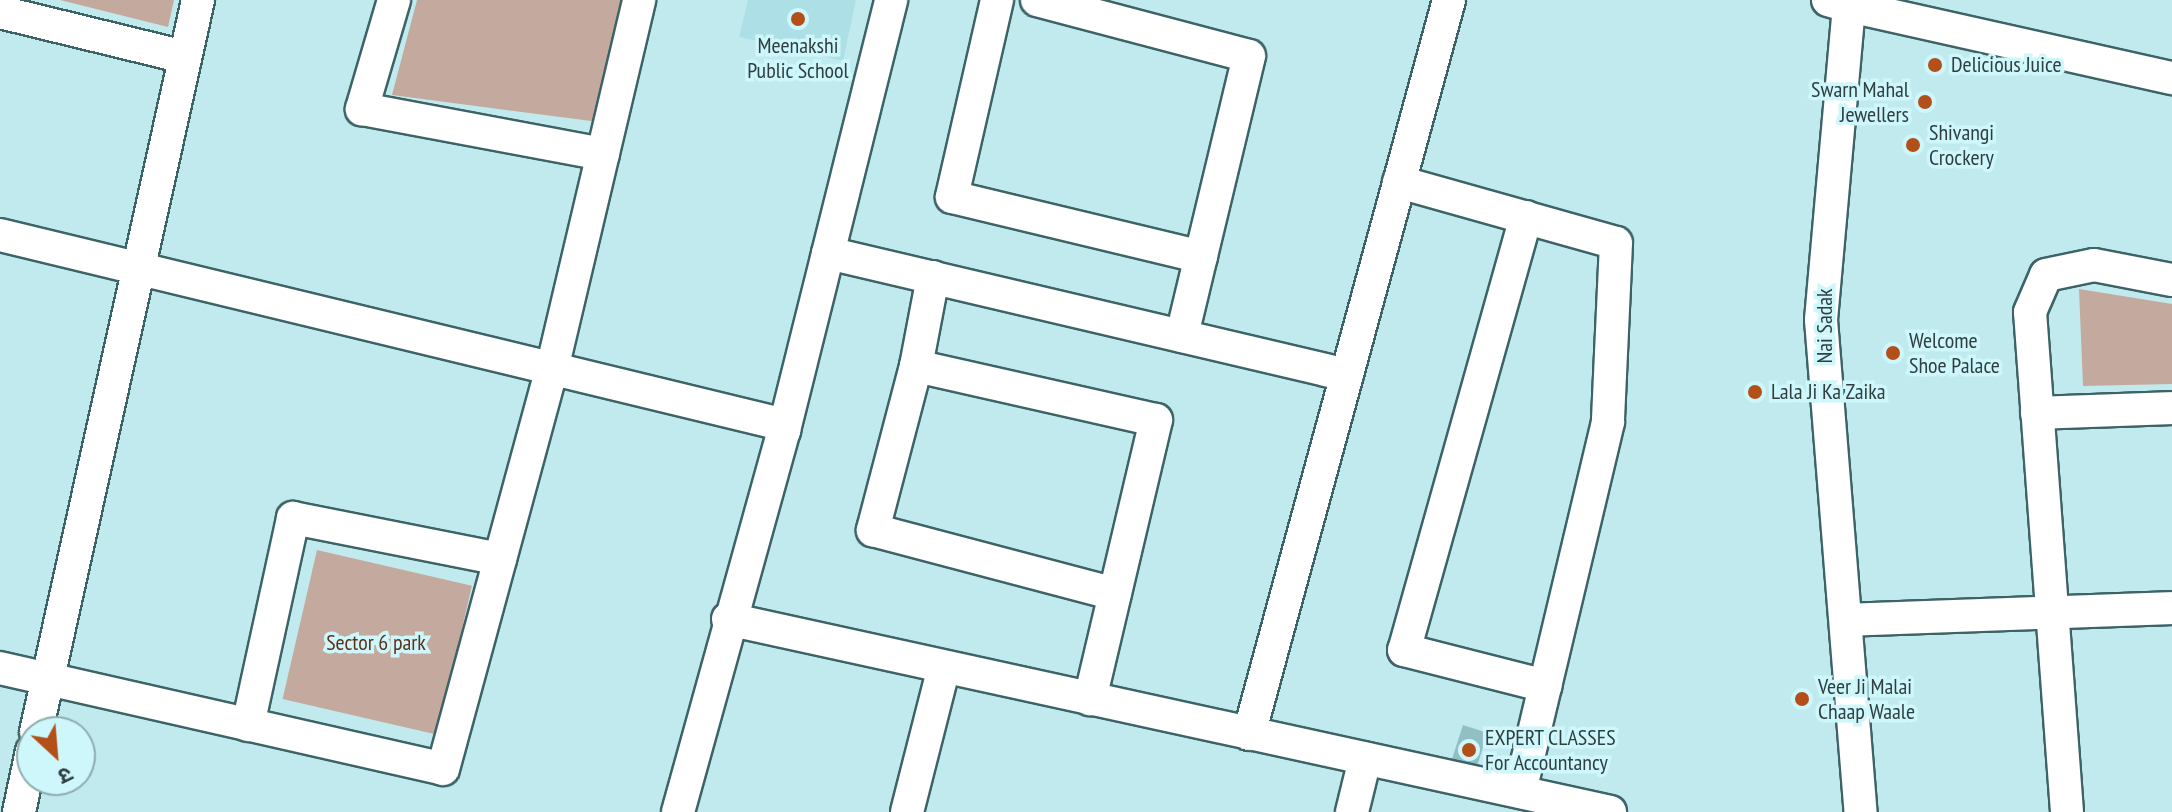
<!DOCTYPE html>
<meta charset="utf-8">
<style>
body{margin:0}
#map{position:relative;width:2172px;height:812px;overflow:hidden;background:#c1eaef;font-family:"PT Sans Narrow","Noto Sans Devanagari",sans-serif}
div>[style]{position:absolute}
.built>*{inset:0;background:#ade0e6}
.green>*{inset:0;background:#c4a99e;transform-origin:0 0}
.building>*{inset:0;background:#92bfc4;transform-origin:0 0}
.roads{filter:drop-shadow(2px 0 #3d6367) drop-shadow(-2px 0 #3d6367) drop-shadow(0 2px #3d6367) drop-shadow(0 -2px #3d6367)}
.minor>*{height:32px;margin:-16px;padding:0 16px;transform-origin:16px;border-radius:16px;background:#fff}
.dots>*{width:22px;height:22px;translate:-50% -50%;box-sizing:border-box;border:4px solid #cef7fc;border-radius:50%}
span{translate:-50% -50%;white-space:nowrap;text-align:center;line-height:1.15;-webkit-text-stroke:7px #cef7fc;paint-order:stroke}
.poi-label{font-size:22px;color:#2f3f41}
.left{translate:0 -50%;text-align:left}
.right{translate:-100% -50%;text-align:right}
.street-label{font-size:22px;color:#2f3f41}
.park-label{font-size:22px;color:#603019}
.north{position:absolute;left:16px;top:716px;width:80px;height:80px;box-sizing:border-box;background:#cef7fc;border:2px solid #8eadb1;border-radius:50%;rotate:154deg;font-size:22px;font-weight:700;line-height:32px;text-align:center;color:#2f3f41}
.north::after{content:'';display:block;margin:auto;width:28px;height:36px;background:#b3501a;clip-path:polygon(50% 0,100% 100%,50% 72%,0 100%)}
</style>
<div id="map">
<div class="built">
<div style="clip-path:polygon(748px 0,856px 0,843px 61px,739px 37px)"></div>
</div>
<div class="green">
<div style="clip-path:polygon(60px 0,174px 0,168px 27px)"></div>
<div style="clip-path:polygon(417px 0,624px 0,599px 122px,392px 95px)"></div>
<div style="clip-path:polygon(2079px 289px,2172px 304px,2172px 384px,2083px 386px)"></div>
<div style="left:317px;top:550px;width:159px;height:153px;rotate:13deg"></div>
</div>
<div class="building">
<div style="left:1463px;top:725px;width:26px;height:43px;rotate:18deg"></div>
</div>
<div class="roads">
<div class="minor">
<div style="left:394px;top:0;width:114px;rotate:106.4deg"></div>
<div style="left:362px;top:109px;width:245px;rotate:10.6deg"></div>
<div style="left:997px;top:0;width:202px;rotate:102.9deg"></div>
<div style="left:952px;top:197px;width:256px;rotate:13.5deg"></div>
<div style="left:1037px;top:0;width:219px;rotate:14.8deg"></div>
<div style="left:1249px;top:56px;width:288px;rotate:103.5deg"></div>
<div style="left:1828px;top:0;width:22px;rotate:16deg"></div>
<div style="left:1849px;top:6px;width:315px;rotate:95.1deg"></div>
<div style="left:1821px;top:320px;width:494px;rotate:85.4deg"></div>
<div style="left:1850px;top:0;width:6px;rotate:99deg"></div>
<div style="left:1849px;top:6px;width:331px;rotate:12.6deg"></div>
<div style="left:0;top:12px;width:190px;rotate:13.7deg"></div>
<div style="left:1399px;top:182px;width:225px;rotate:15.7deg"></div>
<div style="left:1616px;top:243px;width:179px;rotate:92.6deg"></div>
<div style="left:1608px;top:422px;width:380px;rotate:103.4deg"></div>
<div style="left:1526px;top:217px;width:450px;rotate:105.7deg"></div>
<div style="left:1404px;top:650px;width:146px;rotate:14.3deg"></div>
<div style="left:0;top:235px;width:795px;rotate:13.6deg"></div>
<div style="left:773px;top:422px;width:14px;rotate:36deg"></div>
<div style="left:828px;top:253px;width:533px;rotate:13.23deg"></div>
<div style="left:933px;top:277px;width:91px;rotate:100.8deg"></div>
<div style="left:916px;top:366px;width:246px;rotate:12.7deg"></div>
<div style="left:1156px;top:420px;width:287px;rotate:103.3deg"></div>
<div style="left:916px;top:366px;width:170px;rotate:104.7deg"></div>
<div style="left:873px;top:530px;width:250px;rotate:14.8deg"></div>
<div style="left:2037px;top:413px;width:135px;rotate:-2.1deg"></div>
<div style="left:728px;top:619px;width:903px;rotate:12.34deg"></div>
<div style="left:1846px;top:620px;width:326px;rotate:-2.1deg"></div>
<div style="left:0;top:668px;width:454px;rotate:12.8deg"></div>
<div style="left:443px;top:769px;width:415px;rotate:-74.8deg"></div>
<div style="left:552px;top:369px;width:379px;rotate:-76.7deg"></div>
<div style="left:248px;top:725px;width:212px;rotate:-77.7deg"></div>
<div style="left:293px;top:518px;width:211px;rotate:11.2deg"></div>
<div style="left:36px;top:732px;width:750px;rotate:-77.52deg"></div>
<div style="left:1249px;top:734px;width:761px;rotate:-74.76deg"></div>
<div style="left:19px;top:812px;width:62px;rotate:-78deg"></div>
<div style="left:678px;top:812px;width:396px;rotate:-74.5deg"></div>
<div style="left:784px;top:430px;width:443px;rotate:-76deg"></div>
<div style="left:907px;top:812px;width:150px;rotate:-75.7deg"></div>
<div style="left:1352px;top:812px;width:55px;rotate:-76.2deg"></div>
<div style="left:2067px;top:812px;width:501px;rotate:-94.23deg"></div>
<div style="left:2030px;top:312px;width:40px;rotate:-66.6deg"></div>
<div style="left:2046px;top:275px;width:49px;rotate:-11.8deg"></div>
<div style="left:2094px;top:265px;width:79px;rotate:10.9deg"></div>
</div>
</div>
<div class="dots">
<div style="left:798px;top:19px;background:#b3501a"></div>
<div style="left:1935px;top:65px;background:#b3501a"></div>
<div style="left:1925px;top:102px;background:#b3501a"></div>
<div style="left:1913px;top:145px;background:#b3501a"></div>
<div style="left:1893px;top:353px;background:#b3501a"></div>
<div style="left:1755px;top:392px;background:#b3501a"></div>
<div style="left:1802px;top:699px;background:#b3501a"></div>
<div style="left:1469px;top:750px;background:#b3501a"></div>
</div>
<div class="poi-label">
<span style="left:798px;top:58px">Meenakshi<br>Public School</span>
<span class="left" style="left:1951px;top:65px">Delicious Juice</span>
<span class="right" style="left:1909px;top:102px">Swarn Mahal<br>Jewellers</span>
<span class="left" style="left:1929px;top:145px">Shivangi<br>Crockery</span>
<span class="left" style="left:1909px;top:353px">Welcome<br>Shoe Palace</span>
<span class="left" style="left:1771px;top:392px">Lala Ji Ka Zaika</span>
<span class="left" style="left:1818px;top:699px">Veer Ji Malai<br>Chaap Waale</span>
<span class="left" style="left:1485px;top:750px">EXPERT CLASSES<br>For Accountancy</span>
</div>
<div class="street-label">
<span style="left:1825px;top:326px;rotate:-90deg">Nai Sadak</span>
</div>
<div class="park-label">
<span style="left:376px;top:643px">Sector 6 park</span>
</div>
<div class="north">उ</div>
</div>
